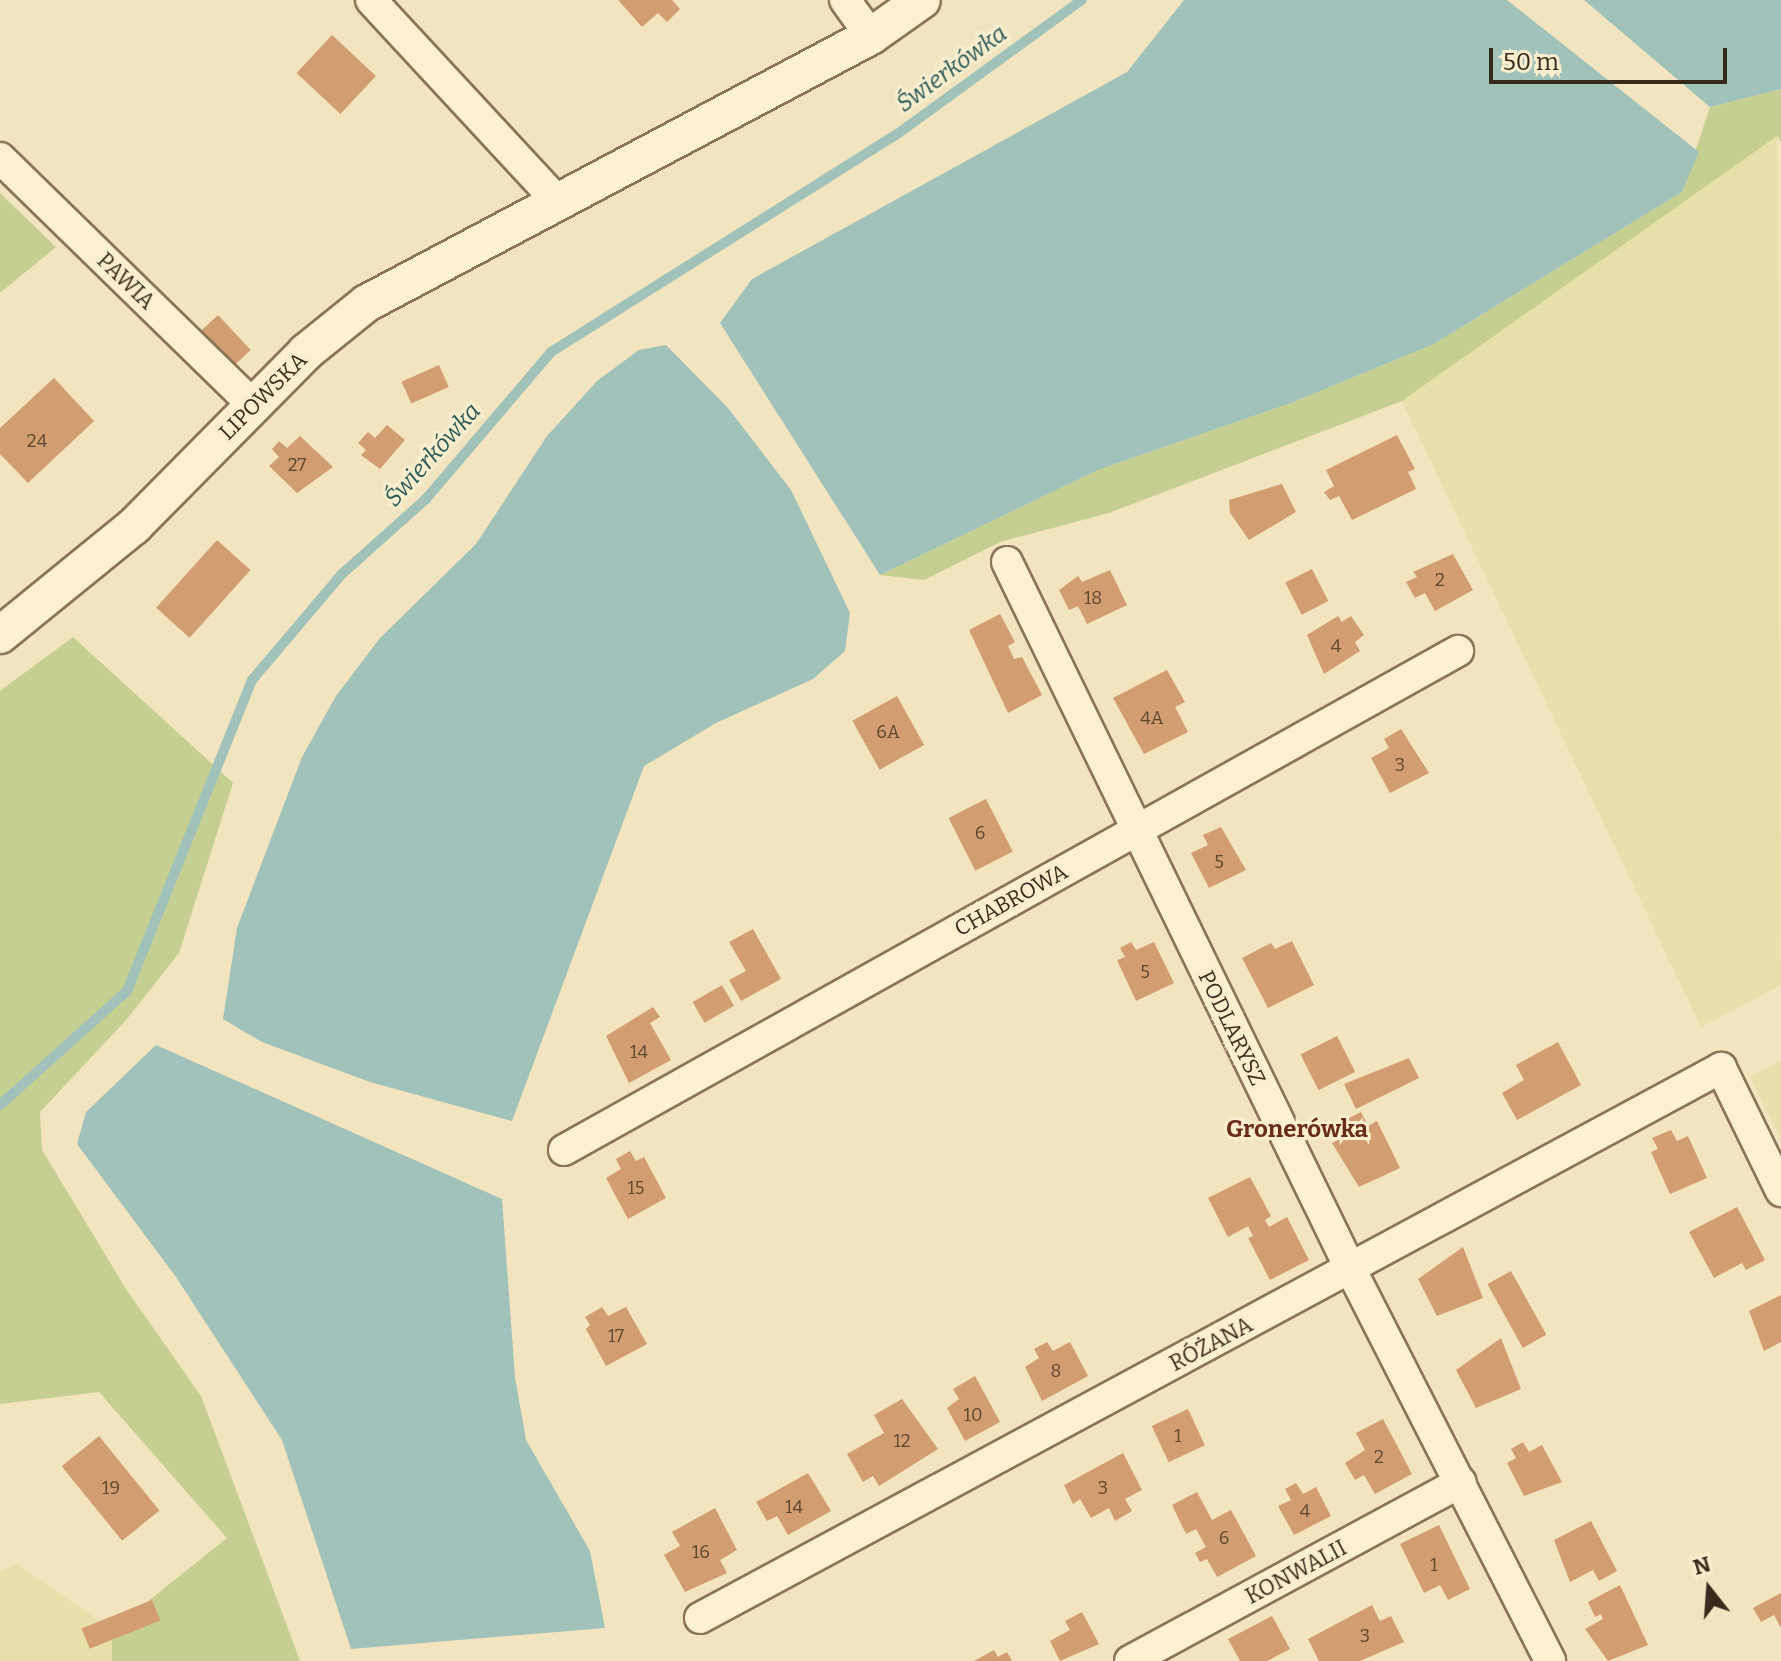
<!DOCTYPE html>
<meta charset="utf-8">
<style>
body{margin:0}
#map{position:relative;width:1781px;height:1661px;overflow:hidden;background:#f1e4be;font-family:Bitter,serif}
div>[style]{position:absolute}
.farmland>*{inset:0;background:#e7e0aa}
.green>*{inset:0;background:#c5cf91}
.water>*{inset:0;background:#a1c2ba}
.stream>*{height:10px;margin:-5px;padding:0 5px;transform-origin:5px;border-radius:5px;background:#a1c2ba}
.building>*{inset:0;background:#d29e71;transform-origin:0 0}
.roads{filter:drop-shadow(2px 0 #8a7455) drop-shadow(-2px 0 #8a7455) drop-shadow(0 2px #8a7455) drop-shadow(0 -2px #8a7455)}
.minor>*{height:30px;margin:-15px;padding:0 15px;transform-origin:15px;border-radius:15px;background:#fbf1d1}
.tertiary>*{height:36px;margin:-18px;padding:0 18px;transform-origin:18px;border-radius:18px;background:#fbf1d1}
span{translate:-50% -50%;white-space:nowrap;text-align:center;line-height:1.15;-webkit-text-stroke:6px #f8eece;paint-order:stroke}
.number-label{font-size:18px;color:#5e4830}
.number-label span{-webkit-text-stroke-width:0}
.street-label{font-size:22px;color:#382b1b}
.water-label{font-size:24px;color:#295958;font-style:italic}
.neighbourhood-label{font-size:24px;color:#682c17;font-weight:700}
.north{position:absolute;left:1669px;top:1549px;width:80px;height:80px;-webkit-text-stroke:6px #f8eece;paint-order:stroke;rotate:343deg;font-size:22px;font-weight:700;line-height:32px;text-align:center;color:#382b1b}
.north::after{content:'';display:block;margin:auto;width:28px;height:36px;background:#382b1b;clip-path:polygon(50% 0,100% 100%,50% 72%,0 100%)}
.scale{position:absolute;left:1489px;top:48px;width:238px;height:36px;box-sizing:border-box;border:4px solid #382b1b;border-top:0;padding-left:10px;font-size:24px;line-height:28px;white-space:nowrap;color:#382b1b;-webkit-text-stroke:6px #f8eece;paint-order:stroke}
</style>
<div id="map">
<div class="farmland">
<div style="clip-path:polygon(1777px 135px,1781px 985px,1701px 1027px,1402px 401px)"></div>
<div style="clip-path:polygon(1781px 1061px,1781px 1140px,1750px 1077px)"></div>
<div style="clip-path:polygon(17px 1564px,112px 1630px,112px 1661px,0 1661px,0 1571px)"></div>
</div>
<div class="green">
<div style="clip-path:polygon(1781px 89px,1781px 142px,1777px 136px,1402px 401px,1109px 513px,1000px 542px,924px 580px,880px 575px,1098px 470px,1291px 403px,1434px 344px,1682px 192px,1710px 107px)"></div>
<div style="clip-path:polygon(0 193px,56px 247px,0 293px)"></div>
<div style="clip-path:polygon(73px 637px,233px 783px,179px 953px,127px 1019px,40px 1112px,42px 1150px,126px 1289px,201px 1396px,300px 1661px,112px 1661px,112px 1630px,227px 1538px,99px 1392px,0 1404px,0 691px)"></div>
</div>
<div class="water">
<div style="clip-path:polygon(1184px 0,1507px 0,1699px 152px,1682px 192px,1434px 344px,1291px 403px,1098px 470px,880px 575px,720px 323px,752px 279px,1127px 72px)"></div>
<div style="clip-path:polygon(1584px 0,1781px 0,1781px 89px,1710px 107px)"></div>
<div style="clip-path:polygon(666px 345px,728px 408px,791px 490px,850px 613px,845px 651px,813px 679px,716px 723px,644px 766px,512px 1121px,370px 1082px,262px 1042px,223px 1019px,237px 928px,302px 757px,336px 696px,380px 638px,476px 544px,547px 436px,598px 380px,639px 350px)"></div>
<div style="clip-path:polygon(156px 1045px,502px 1199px,515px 1377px,526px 1440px,590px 1551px,605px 1628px,351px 1649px,282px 1440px,176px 1277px,77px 1144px,86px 1112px)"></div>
</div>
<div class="stream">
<div style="left:0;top:1105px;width:171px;rotate:-41.9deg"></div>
<div style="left:127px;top:991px;width:335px;rotate:-68.1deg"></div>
<div style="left:252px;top:680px;width:139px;rotate:-49.7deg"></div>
<div style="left:342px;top:574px;width:113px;rotate:-41.8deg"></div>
<div style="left:426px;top:499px;width:193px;rotate:-49.6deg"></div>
<div style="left:551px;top:352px;width:408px;rotate:-32.2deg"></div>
<div style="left:896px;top:135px;width:230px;rotate:-36deg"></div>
</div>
<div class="building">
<div style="clip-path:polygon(618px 0,672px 0,680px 9px,667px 22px,658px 13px,642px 27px)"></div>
<div style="left:332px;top:35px;width:60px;height:52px;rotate:43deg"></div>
<div style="left:218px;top:315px;width:48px;height:27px;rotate:47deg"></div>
<div style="left:439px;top:365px;width:24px;height:41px;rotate:66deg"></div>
<div style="clip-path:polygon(54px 378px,94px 421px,28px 483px,0 454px,0 428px)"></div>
<div style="clip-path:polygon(387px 425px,405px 440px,380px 469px,361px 455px,366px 450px,358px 443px,368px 432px,375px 438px)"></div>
<div style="clip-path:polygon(1397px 435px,1415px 469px,1408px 472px,1416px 489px,1352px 520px,1339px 496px,1330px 500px,1324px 492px,1334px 486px,1326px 470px)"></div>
<div style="clip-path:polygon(300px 436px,333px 467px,297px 493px,269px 466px,279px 457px,272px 449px,279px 441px,287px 448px)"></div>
<div style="clip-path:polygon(1282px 484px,1296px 512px,1249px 540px,1230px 513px,1229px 500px)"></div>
<div style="left:217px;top:540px;width:45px;height:91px;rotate:42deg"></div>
<div style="clip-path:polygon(1453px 554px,1473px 590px,1435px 611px,1425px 593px,1415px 598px,1406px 582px,1417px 577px,1413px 572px)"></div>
<div style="left:1312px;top:569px;width:36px;height:30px;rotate:63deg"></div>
<div style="clip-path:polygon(1110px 570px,1127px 605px,1087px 624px,1078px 606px,1069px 610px,1059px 590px,1078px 576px,1082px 582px)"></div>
<div style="clip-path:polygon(1000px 614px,1015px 642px,1008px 646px,1014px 659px,1022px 657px,1042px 695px,1008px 713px,969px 630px)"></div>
<div style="clip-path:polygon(1338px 616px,1342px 622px,1351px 616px,1364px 635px,1355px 642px,1360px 651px,1324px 674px,1307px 635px)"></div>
<div style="clip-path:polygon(1167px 670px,1185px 702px,1175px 707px,1188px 732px,1144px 754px,1113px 698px)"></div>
<div style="left:897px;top:696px;width:56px;height:51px;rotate:61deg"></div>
<div style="clip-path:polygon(1401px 729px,1429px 773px,1390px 793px,1371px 758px,1389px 748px,1384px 739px)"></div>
<div style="left:986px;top:799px;width:59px;height:42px;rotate:63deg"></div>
<div style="clip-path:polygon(1221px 827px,1246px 870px,1209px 888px,1191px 853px,1208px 845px,1203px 835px)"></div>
<div style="clip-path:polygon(753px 929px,781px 979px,741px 1001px,729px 980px,746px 971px,729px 942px)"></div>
<div style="clip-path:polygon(1292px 941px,1314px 985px,1268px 1008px,1242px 958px,1271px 943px,1275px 949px)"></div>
<div style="clip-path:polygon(1131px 942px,1136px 950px,1154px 942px,1174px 983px,1136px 1001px,1117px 960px,1125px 957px,1120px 948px)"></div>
<div style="left:722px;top:985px;width:24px;height:34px;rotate:60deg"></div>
<div style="clip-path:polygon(653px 1007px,660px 1017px,650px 1023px,671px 1060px,629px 1083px,606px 1036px)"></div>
<div style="left:1337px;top:1036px;width:40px;height:41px;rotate:63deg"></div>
<div style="clip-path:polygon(1558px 1042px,1581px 1085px,1517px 1120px,1502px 1093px,1524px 1080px,1516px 1065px)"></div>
<div style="clip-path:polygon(1409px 1058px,1419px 1078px,1356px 1109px,1344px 1084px)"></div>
<div style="clip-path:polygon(1361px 1112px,1368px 1126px,1377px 1121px,1400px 1168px,1359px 1187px,1332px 1143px,1350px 1134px,1343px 1121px)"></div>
<div style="clip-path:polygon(1671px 1130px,1677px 1141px,1688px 1136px,1707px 1178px,1670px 1194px,1651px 1152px,1658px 1149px,1652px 1138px)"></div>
<div style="clip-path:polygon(630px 1151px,636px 1161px,644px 1157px,666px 1198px,628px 1219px,606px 1178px,621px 1169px,616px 1159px)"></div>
<div style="clip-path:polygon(1250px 1177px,1271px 1216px,1265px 1220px,1269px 1227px,1287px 1217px,1309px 1260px,1270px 1280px,1248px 1238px,1253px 1236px,1248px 1226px,1228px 1237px,1208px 1198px)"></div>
<div style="clip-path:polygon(1737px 1207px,1765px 1260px,1746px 1270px,1742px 1263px,1714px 1278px,1689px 1232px)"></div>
<div style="clip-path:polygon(1463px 1247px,1483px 1298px,1437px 1316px,1418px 1279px)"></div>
<div style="left:1511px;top:1271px;width:73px;height:27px;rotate:61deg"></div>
<div style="clip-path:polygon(1781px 1295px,1781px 1342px,1764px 1351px,1749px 1311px)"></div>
<div style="clip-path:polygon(602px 1307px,608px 1316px,626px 1307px,647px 1344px,606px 1366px,586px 1329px,590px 1325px,585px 1317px)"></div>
<div style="clip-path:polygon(1501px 1338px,1521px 1389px,1476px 1408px,1456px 1370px)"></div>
<div style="clip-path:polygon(1047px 1342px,1053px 1351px,1070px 1342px,1088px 1376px,1042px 1401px,1025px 1367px,1039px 1358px,1034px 1349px)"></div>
<div style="clip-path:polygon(975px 1376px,1000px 1422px,965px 1441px,947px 1408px,959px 1399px,953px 1389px)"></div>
<div style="clip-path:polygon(902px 1399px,938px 1449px,879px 1486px,873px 1476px,863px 1482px,847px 1454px,884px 1433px,874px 1415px)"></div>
<div style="left:1188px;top:1409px;width:40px;height:40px;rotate:65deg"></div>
<div style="clip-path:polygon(1383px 1419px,1412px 1474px,1375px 1494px,1364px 1475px,1355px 1480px,1345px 1463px,1365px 1450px,1356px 1433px)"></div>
<div style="left:99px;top:1436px;width:96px;height:48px;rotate:51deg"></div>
<div style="clip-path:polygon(1523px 1442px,1529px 1452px,1542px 1445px,1562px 1482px,1524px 1496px,1507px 1463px,1516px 1458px,1511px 1449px)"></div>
<div style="clip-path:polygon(1123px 1453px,1142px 1490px,1125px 1499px,1132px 1511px,1115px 1521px,1109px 1508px,1091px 1518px,1080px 1499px,1073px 1504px,1064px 1485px)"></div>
<div style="clip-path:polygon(808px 1473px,831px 1511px,788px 1535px,777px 1516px,767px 1521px,756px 1502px)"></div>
<div style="clip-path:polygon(1296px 1483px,1303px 1494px,1316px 1487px,1331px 1516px,1294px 1535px,1278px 1506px,1291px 1500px,1285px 1489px)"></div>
<div style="clip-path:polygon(1197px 1492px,1212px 1520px,1231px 1510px,1256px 1556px,1217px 1577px,1207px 1559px,1200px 1562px,1195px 1553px,1206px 1547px,1196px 1529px,1186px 1534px,1172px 1505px)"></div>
<div style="clip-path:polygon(715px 1508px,737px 1550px,720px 1560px,727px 1573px,685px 1592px,664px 1555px,680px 1546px,672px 1532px)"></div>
<div style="clip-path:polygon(1591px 1521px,1617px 1571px,1599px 1581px,1593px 1570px,1570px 1582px,1554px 1540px)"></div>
<div style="clip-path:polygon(1439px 1525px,1470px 1589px,1448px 1600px,1440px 1585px,1424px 1593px,1400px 1544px)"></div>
<div style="clip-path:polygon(1620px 1585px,1648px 1645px,1608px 1661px,1585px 1629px,1603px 1619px,1601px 1614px,1595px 1617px,1588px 1602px)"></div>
<div style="clip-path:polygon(1781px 1593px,1781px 1628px,1774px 1615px,1761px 1622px,1753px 1608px)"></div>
<div style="left:152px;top:1600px;width:22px;height:76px;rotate:68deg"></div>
<div style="clip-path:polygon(1372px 1605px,1380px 1621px,1391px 1616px,1404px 1642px,1360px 1661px,1319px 1661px,1308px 1639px)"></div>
<div style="clip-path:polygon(1082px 1612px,1099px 1644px,1060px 1661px,1050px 1641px,1070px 1630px,1065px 1621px)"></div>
<div style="clip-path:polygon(1272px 1616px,1290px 1649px,1267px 1661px,1240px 1661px,1228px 1639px)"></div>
<div style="clip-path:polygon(994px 1650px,998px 1657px,1007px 1652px,1012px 1661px,974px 1661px)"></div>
</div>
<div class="roads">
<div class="minor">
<div style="left:371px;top:0;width:274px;rotate:47.2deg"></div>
<div style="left:845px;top:0;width:44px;rotate:54.2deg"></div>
<div style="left:0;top:158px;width:354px;rotate:44.3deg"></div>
<div style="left:1007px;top:562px;width:785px;rotate:64.09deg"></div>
<div style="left:1350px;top:1268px;width:441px;rotate:63deg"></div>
<div style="left:564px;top:1150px;width:1024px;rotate:-29.17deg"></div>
<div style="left:700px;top:1618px;width:1160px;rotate:-28.31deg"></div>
<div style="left:1721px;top:1068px;width:137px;rotate:64deg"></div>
<div style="left:1130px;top:1661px;width:376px;rotate:-28.4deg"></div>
</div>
<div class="tertiary">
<div style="left:0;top:635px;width:173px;rotate:-39.1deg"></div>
<div style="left:134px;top:526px;width:245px;rotate:-45.3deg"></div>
<div style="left:306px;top:352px;width:78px;rotate:-38.8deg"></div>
<div style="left:367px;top:303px;width:570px;rotate:-27.91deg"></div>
<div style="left:871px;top:36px;width:62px;rotate:-35.2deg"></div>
</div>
</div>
<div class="number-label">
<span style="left:37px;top:441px">24</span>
<span style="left:297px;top:465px">27</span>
<span style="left:1440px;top:580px">2</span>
<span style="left:1093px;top:598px">18</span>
<span style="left:1336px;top:646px">4</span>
<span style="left:1152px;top:718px">4A</span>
<span style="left:888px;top:732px">6A</span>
<span style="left:1400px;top:765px">3</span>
<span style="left:980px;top:833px">6</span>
<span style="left:1219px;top:862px">5</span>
<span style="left:1145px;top:972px">5</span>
<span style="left:639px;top:1052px">14</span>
<span style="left:636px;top:1188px">15</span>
<span style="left:616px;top:1336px">17</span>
<span style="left:1056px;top:1371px">8</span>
<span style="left:973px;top:1415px">10</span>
<span style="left:1178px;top:1436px">1</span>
<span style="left:902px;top:1441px">12</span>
<span style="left:1379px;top:1457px">2</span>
<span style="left:111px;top:1488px">19</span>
<span style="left:1103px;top:1488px">3</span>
<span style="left:794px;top:1507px">14</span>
<span style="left:1305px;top:1511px">4</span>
<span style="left:1224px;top:1538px">6</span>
<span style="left:701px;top:1552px">16</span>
<span style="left:1434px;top:1565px">1</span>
<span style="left:1365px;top:1636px">3</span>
</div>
<div class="street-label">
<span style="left:126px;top:281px;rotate:44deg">PAWIA</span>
<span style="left:263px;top:396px;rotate:-45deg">LIPOWSKA</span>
<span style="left:1011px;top:900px;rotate:-29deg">CHABROWA</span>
<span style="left:1232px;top:1028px;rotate:64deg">PODLARYSZ</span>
<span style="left:1211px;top:1344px;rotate:-28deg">RÓŻANA</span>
<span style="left:1296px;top:1572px;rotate:-28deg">KONWALII</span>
</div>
<div class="water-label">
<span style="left:952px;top:69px;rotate:-36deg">Świerkówka</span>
<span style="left:433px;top:455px;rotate:-48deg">Świerkówka</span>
</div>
<div class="neighbourhood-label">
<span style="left:1297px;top:1130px">Gronerówka</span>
</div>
<div class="north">N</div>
<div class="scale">50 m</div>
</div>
